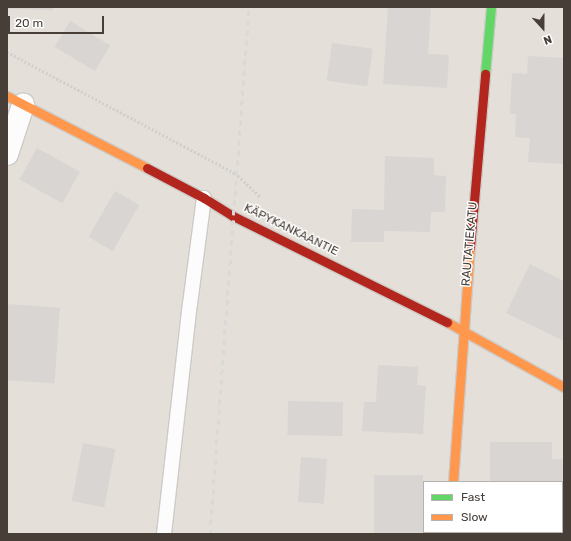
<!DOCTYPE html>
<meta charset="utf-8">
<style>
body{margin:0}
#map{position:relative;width:571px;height:541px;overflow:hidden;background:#f0eeeb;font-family:Rubik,sans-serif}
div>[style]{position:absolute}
.residential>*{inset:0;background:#e4dfd8}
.building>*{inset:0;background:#d9d5d2;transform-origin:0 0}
.path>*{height:2.5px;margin-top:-1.25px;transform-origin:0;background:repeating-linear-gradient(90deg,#d1cecc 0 2px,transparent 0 4px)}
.roads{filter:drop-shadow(1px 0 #cdcac7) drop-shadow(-1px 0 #cdcac7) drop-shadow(0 1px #cdcac7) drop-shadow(0 -1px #cdcac7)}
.lane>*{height:14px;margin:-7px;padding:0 7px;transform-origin:7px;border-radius:7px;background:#fdfcfc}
.street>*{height:22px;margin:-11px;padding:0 11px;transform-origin:11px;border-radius:11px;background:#fdfcfc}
.fast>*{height:9px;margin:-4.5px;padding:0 4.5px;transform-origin:4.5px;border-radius:4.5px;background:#63d668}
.slow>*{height:9px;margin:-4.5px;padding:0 4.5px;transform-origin:4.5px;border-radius:4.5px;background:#ff974d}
.jam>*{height:9px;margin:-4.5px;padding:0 4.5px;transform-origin:4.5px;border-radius:4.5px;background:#b3261e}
.rail>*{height:3px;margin-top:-1.5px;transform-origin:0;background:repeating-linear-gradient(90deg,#d9d9d8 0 5px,transparent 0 10px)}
span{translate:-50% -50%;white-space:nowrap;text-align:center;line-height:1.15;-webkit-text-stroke:3px #fff;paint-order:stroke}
.street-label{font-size:12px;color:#463e37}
.frame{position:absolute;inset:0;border:8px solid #463e37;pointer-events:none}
.legend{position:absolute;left:423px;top:481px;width:140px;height:52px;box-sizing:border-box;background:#fff;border:1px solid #b5b2af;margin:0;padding:5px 7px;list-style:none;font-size:12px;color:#463e37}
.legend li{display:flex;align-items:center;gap:8px;height:20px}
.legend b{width:20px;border:1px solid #b5b2af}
.north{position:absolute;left:523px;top:8px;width:40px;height:40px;-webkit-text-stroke:3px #fff;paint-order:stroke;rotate:159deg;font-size:11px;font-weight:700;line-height:16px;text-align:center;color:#463e37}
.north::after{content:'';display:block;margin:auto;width:14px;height:18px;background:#463e37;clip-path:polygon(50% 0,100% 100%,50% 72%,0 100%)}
.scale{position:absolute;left:8px;top:16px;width:96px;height:18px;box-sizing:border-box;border:2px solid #463e37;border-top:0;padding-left:5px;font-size:12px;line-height:14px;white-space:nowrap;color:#463e37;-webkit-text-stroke:3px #fff;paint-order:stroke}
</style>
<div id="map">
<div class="residential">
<div style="clip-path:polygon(evenodd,7px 7px,564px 7px,564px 534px,7px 534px,7px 7px,424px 482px,562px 482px,562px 532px,424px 532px,424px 482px)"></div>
</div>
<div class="building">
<div style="clip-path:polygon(7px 7px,53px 7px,53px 10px,7px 9px)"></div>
<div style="clip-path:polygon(388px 7px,431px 7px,428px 54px,449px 55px,447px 88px,383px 84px)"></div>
<div style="left:70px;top:21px;width:47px;height:30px;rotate:31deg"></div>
<div style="left:332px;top:43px;width:41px;height:38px;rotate:8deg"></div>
<div style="clip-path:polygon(528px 56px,564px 58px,564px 164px,528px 162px,530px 138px,515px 137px,516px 114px,510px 114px,512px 73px,527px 74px)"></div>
<div style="left:37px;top:148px;width:49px;height:36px;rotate:29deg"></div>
<div style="clip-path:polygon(385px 156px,434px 158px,434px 175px,446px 176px,445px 212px,431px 212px,430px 232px,384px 231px,384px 242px,351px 242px,352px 209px,384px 210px)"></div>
<div style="left:115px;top:191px;width:28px;height:53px;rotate:30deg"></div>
<div style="clip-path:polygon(530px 264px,564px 281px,564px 341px,506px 313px)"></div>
<div style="left:7px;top:304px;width:53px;height:76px;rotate:4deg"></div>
<div style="clip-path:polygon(378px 365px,418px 367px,417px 385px,426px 386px,423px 434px,362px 431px,364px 402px,376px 402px)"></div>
<div style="left:288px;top:401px;width:55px;height:34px;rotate:1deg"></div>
<div style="clip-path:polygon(490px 442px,552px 442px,552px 459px,564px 459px,564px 512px,562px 512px,562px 482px,490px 482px)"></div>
<div style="left:83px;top:443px;width:33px;height:59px;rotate:11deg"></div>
<div style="left:301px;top:457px;width:26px;height:45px;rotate:4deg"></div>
<div style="left:374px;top:475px;width:49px;height:59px"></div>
</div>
<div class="path">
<div style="left:7px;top:52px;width:258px;rotate:28deg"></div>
<div style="left:235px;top:173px;width:35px;rotate:43deg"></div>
</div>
<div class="roads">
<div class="lane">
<div style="left:164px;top:534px;width:231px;rotate:-83.6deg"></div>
<div style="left:190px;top:304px;width:107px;rotate:-82.5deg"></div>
</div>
<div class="street">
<div style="left:7px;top:154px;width:52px;rotate:-71.9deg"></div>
<div style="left:450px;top:534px;width:2px;rotate:-90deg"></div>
</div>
<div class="fast">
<div style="left:485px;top:74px;width:67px;rotate:-84.9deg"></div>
</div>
<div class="slow">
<div style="left:7px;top:96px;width:157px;rotate:27.2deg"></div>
<div style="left:447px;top:322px;width:134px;rotate:29.1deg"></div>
<div style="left:453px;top:482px;width:236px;rotate:-85.9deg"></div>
</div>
<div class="jam">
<div style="left:147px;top:168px;width:64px;rotate:27.8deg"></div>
<div style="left:204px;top:198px;width:34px;rotate:32deg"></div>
<div style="left:233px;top:216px;width:239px;rotate:26.4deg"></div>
<div style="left:470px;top:247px;width:174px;rotate:-85deg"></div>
</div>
</div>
<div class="rail">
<div style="left:210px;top:534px;width:528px;rotate:-85.77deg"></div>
</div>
<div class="street-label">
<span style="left:291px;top:230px;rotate:26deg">KÄPYKANKAANTIE</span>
<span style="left:470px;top:244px;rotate:-85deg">RAUTATIEKATU</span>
</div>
<div class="frame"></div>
<ul class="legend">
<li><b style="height:5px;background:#63d668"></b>Fast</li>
<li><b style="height:5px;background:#ff974d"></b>Slow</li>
</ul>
<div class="north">N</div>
<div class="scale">20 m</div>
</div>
